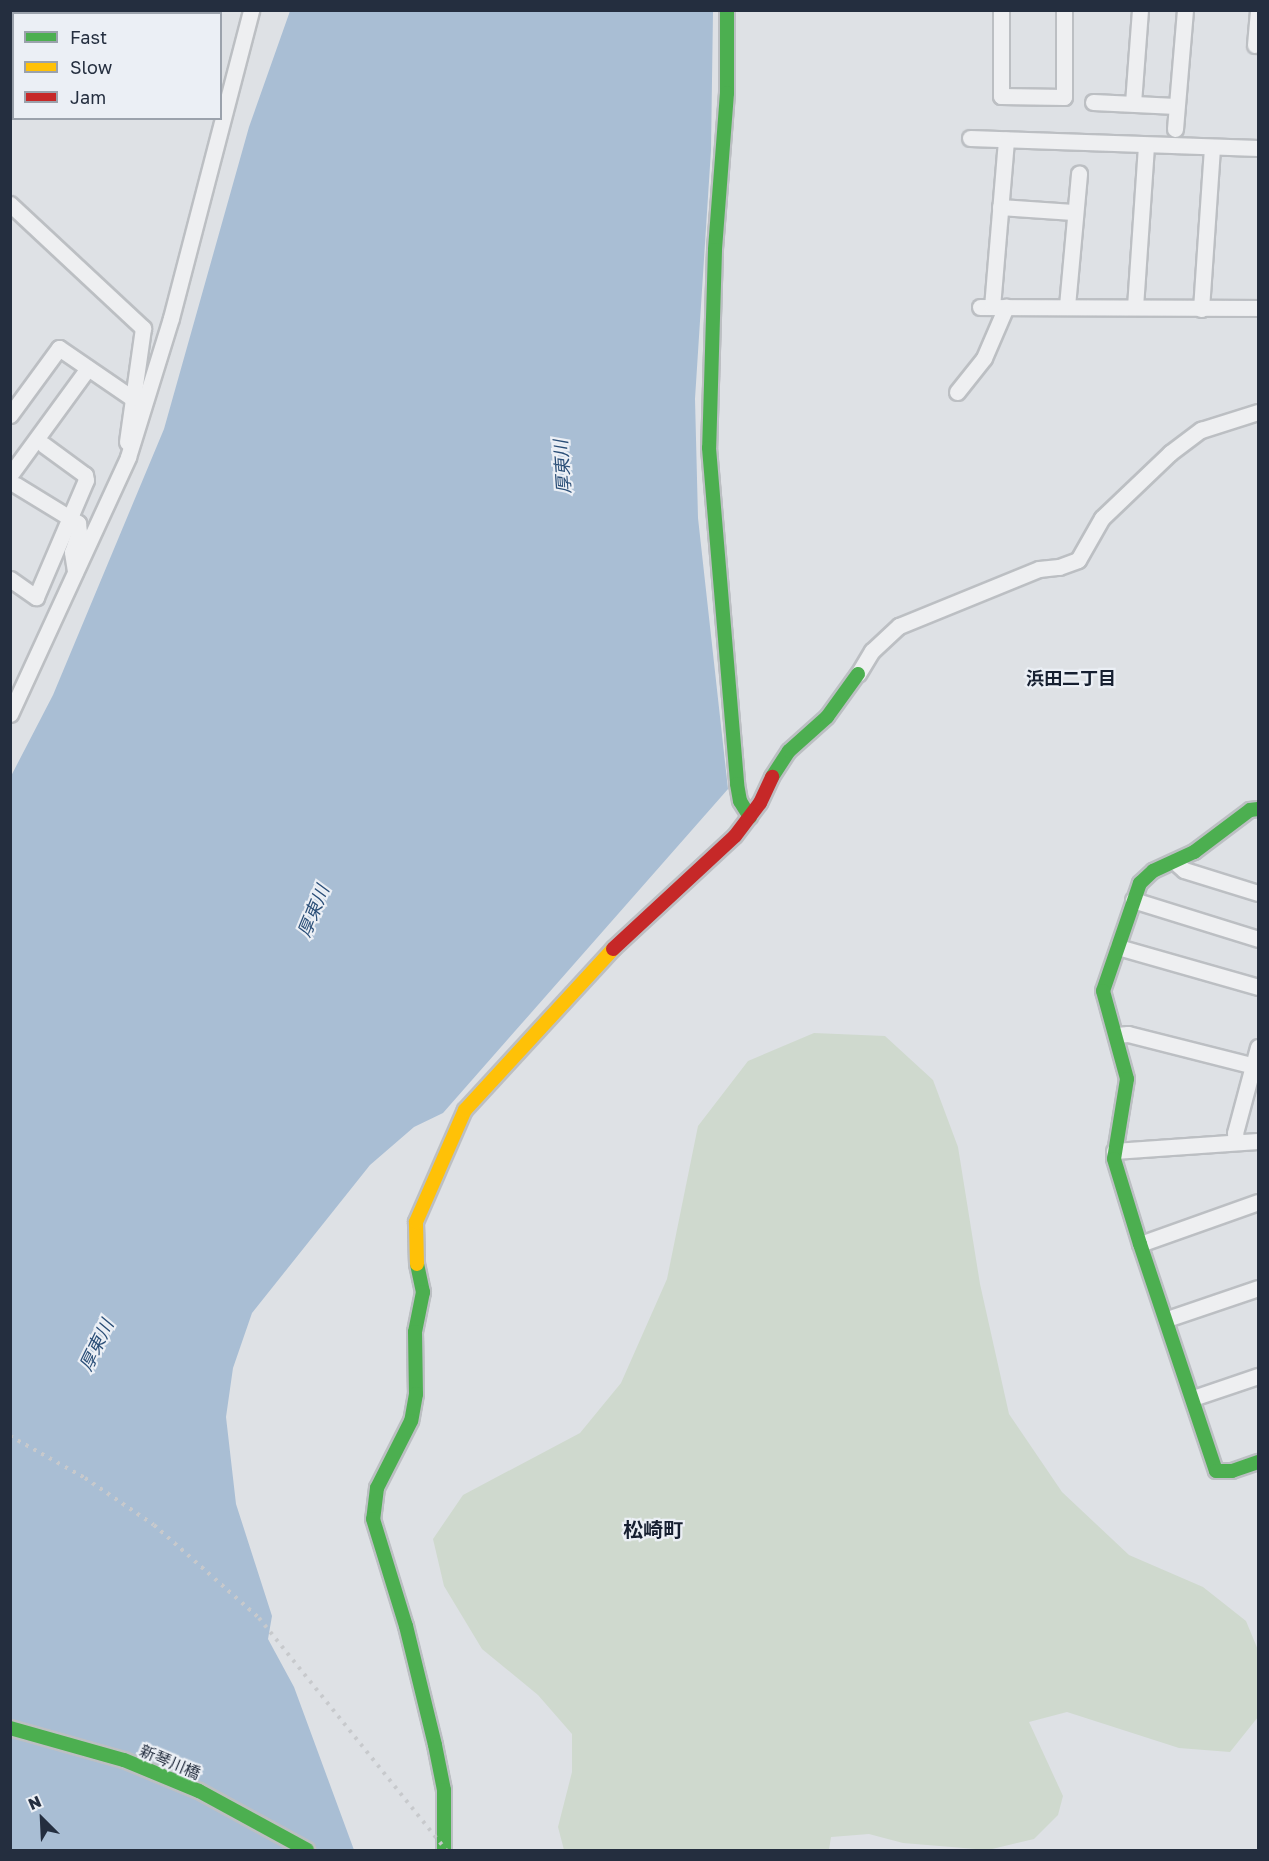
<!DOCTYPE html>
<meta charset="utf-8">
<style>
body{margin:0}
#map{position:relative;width:1269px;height:1861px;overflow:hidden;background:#dee1e5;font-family:"Golos Text","Noto Sans JP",sans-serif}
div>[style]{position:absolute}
.green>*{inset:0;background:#cfd9ce}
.water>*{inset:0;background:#a9bed4}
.roads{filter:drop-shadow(2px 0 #bcbfc3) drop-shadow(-2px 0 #bcbfc3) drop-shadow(0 2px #bcbfc3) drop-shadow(0 -2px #bcbfc3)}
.street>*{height:15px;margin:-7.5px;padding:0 7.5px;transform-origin:7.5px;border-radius:7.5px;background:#eeeff1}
.fast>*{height:14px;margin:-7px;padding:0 7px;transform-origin:7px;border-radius:7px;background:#4caf50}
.slow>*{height:14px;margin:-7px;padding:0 7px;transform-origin:7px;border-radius:7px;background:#ffc107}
.jam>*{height:14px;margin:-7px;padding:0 7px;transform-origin:7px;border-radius:7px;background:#c62828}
.rail>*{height:4px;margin-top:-2px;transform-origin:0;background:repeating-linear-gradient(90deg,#c7c9cc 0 3px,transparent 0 9px)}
span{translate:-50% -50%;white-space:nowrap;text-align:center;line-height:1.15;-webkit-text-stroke:4.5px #ebeff5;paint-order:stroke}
.street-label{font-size:16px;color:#242e3f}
.water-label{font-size:18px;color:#2a4e77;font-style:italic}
.neighbourhood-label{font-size:18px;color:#161f30;font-weight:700}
.quarter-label{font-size:20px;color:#161f30;font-weight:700}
.frame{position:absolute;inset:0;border:12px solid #242e3f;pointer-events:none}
.legend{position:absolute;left:12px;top:12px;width:210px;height:108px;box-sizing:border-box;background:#ebeff5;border:2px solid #9ba2ac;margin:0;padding:8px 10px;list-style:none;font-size:18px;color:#242e3f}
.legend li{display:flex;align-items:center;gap:12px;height:30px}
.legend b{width:30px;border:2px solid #9ba2ac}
.north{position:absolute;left:12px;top:1789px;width:60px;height:60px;-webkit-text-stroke:4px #ebeff5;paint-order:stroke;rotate:336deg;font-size:16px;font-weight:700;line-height:24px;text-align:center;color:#242e3f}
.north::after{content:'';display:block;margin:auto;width:21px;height:27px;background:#242e3f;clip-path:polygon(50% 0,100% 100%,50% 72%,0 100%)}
</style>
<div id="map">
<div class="green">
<div style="clip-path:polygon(814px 1033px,885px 1036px,933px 1080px,958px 1147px,980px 1284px,1009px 1414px,1062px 1492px,1129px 1555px,1203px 1587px,1246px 1621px,1258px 1650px,1258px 1717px,1230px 1752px,1179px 1748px,1067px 1712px,1029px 1722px,1063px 1796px,1058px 1815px,1034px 1839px,988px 1850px,903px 1843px,869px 1834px,831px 1837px,829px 1850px,564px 1850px,558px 1827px,572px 1772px,572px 1734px,538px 1695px,482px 1649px,444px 1586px,433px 1539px,463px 1495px,580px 1433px,621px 1383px,667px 1279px,698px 1126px,748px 1061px)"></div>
</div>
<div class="water">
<div style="clip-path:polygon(290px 11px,713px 11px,711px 150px,695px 399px,698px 518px,728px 789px,443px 1113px,414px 1127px,370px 1165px,252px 1313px,233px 1368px,226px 1417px,236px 1504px,272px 1616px,268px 1639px,294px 1687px,354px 1850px,11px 1850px,10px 778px,53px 695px,164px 429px,249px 127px)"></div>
</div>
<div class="roads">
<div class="street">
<div style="left:1001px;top:10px;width:86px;rotate:90deg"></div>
<div style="left:1001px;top:96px;width:63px;rotate:0.9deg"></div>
<div style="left:1064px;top:97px;width:87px;rotate:-90deg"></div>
<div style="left:1255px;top:45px;width:35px;rotate:-85deg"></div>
<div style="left:1093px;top:102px;width:83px;rotate:2.8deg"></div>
<div style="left:1133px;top:103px;width:93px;rotate:-85.7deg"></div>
<div style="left:1175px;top:129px;width:119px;rotate:-85.2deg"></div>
<div style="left:970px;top:138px;width:288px;rotate:2deg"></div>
<div style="left:10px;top:204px;width:182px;rotate:43deg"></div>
<div style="left:143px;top:328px;width:115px;rotate:98deg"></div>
<div style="left:1000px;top:207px;width:73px;rotate:3.9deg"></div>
<div style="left:1067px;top:306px;width:133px;rotate:-84.8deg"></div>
<div style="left:980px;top:307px;width:278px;rotate:0.2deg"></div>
<div style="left:992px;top:307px;width:168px;rotate:-85.2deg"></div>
<div style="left:1135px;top:307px;width:162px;rotate:-86.1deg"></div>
<div style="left:1201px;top:309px;width:162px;rotate:-86.1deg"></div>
<div style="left:957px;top:392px;width:43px;rotate:-51.5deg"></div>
<div style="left:984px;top:358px;width:56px;rotate:-66.7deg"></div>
<div style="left:10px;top:415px;width:83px;rotate:-53.8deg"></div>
<div style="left:59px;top:348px;width:88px;rotate:34.4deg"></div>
<div style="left:10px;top:475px;width:132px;rotate:-53.9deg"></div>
<div style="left:16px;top:485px;width:73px;rotate:31.5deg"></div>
<div style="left:78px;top:523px;width:9px;rotate:84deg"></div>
<div style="left:79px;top:532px;width:21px;rotate:109deg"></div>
<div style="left:72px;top:552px;width:20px;rotate:81deg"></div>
<div style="left:10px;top:579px;width:32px;rotate:35deg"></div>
<div style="left:36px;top:597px;width:127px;rotate:-66.9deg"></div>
<div style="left:86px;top:480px;width:5px;rotate:-101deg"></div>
<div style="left:85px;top:475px;width:51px;rotate:-143.8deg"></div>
<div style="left:858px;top:674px;width:27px;rotate:-59deg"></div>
<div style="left:872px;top:651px;width:37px;rotate:-43deg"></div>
<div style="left:899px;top:626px;width:151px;rotate:-22.2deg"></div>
<div style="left:1039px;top:569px;width:20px;rotate:-6deg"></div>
<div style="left:1059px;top:567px;width:20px;rotate:-20deg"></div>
<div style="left:1078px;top:560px;width:48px;rotate:-60.3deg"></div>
<div style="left:1102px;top:518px;width:94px;rotate:-43.7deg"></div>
<div style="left:1170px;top:453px;width:39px;rotate:-37deg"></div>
<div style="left:1201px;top:430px;width:60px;rotate:-17.5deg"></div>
<div style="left:10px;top:714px;width:283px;rotate:-65.3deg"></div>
<div style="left:128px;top:457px;width:145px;rotate:-72.8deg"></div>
<div style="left:171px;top:318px;width:318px;rotate:-75.4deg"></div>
<div style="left:1175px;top:862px;width:12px;rotate:42deg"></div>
<div style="left:1184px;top:870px;width:77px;rotate:17.3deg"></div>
<div style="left:1133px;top:900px;width:131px;rotate:17.3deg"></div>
<div style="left:1118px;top:947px;width:146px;rotate:15.9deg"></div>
<div style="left:1116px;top:1035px;width:12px;rotate:-5deg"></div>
<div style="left:1128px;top:1034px;width:134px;rotate:14.2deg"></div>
<div style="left:1237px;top:1142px;width:9px;rotate:-103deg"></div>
<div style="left:1235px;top:1133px;width:89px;rotate:-75deg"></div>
<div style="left:1114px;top:1151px;width:144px;rotate:-4deg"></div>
<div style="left:1140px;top:1244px;width:125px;rotate:-19.6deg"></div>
<div style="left:1167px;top:1319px;width:96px;rotate:-18.8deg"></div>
<div style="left:1193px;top:1398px;width:69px;rotate:-18.7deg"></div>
</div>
<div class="fast">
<div style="left:727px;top:10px;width:83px;rotate:90deg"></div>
<div style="left:727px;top:93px;width:157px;rotate:94.4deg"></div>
<div style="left:715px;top:250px;width:198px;rotate:91.7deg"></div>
<div style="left:709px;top:448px;width:337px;rotate:85.2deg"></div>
<div style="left:737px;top:784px;width:17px;rotate:80deg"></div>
<div style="left:740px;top:801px;width:19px;rotate:58deg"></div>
<div style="left:772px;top:777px;width:31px;rotate:-57deg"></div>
<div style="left:789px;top:751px;width:51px;rotate:-41.8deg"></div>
<div style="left:827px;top:717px;width:53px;rotate:-54.2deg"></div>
<div style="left:1258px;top:809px;width:8px;rotate:173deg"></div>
<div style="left:1250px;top:810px;width:70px;rotate:143.1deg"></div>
<div style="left:1194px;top:852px;width:45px;rotate:155.1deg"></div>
<div style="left:1153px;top:871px;width:18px;rotate:137deg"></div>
<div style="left:1140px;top:883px;width:114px;rotate:108.9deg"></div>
<div style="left:1103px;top:991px;width:91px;rotate:74.7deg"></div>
<div style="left:1127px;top:1079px;width:81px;rotate:99.2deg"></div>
<div style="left:1114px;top:1159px;width:89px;rotate:73deg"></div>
<div style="left:1140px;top:1244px;width:239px;rotate:71.5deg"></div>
<div style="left:1216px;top:1471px;width:16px"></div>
<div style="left:1232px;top:1471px;width:28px;rotate:-19deg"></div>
<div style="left:417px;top:1264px;width:29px;rotate:78deg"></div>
<div style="left:423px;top:1292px;width:41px;rotate:101.3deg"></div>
<div style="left:415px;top:1332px;width:62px;rotate:89.1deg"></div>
<div style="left:416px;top:1394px;width:27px;rotate:100deg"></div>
<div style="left:411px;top:1421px;width:75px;rotate:116.9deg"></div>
<div style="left:377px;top:1488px;width:31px;rotate:97deg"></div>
<div style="left:373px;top:1519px;width:112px;rotate:72.9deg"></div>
<div style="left:406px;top:1626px;width:122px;rotate:76.3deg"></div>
<div style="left:435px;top:1745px;width:46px;rotate:78.7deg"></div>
<div style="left:444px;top:1790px;width:60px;rotate:90deg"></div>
<div style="left:10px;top:1728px;width:118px;rotate:15.7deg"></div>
<div style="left:124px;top:1760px;width:81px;rotate:22.5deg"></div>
<div style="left:199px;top:1791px;width:123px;rotate:28.6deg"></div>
</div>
<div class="slow">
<div style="left:417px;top:1264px;width:42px;rotate:-91.4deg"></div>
<div style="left:416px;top:1222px;width:122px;rotate:-66.4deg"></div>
<div style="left:465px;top:1110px;width:219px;rotate:-47.4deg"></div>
</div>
<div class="jam">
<div style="left:613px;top:949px;width:166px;rotate:-42.8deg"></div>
<div style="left:735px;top:836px;width:41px;rotate:-52.9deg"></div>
<div style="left:760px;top:803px;width:29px;rotate:-65deg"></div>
</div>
</div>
<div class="rail">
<div style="left:10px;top:1436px;width:86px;rotate:29.2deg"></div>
<div style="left:85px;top:1478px;width:83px;rotate:34.3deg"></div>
<div style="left:154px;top:1525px;width:140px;rotate:41.5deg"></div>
<div style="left:259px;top:1618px;width:298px;rotate:51.1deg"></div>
</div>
<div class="street-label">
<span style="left:170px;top:1762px;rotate:23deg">新琴川橋</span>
</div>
<div class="water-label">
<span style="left:562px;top:467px;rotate:-94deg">厚東川</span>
<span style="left:313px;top:911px;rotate:-68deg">厚東川</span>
<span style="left:96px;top:1345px;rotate:-64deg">厚東川</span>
</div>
<div class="neighbourhood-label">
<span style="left:1071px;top:678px">浜田二丁目</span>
</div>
<div class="quarter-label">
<span style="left:653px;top:1529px">松崎町</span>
</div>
<div class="frame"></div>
<ul class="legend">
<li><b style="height:8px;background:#4caf50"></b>Fast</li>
<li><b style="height:8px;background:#ffc107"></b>Slow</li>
<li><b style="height:8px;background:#c62828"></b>Jam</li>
</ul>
<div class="north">N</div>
</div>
